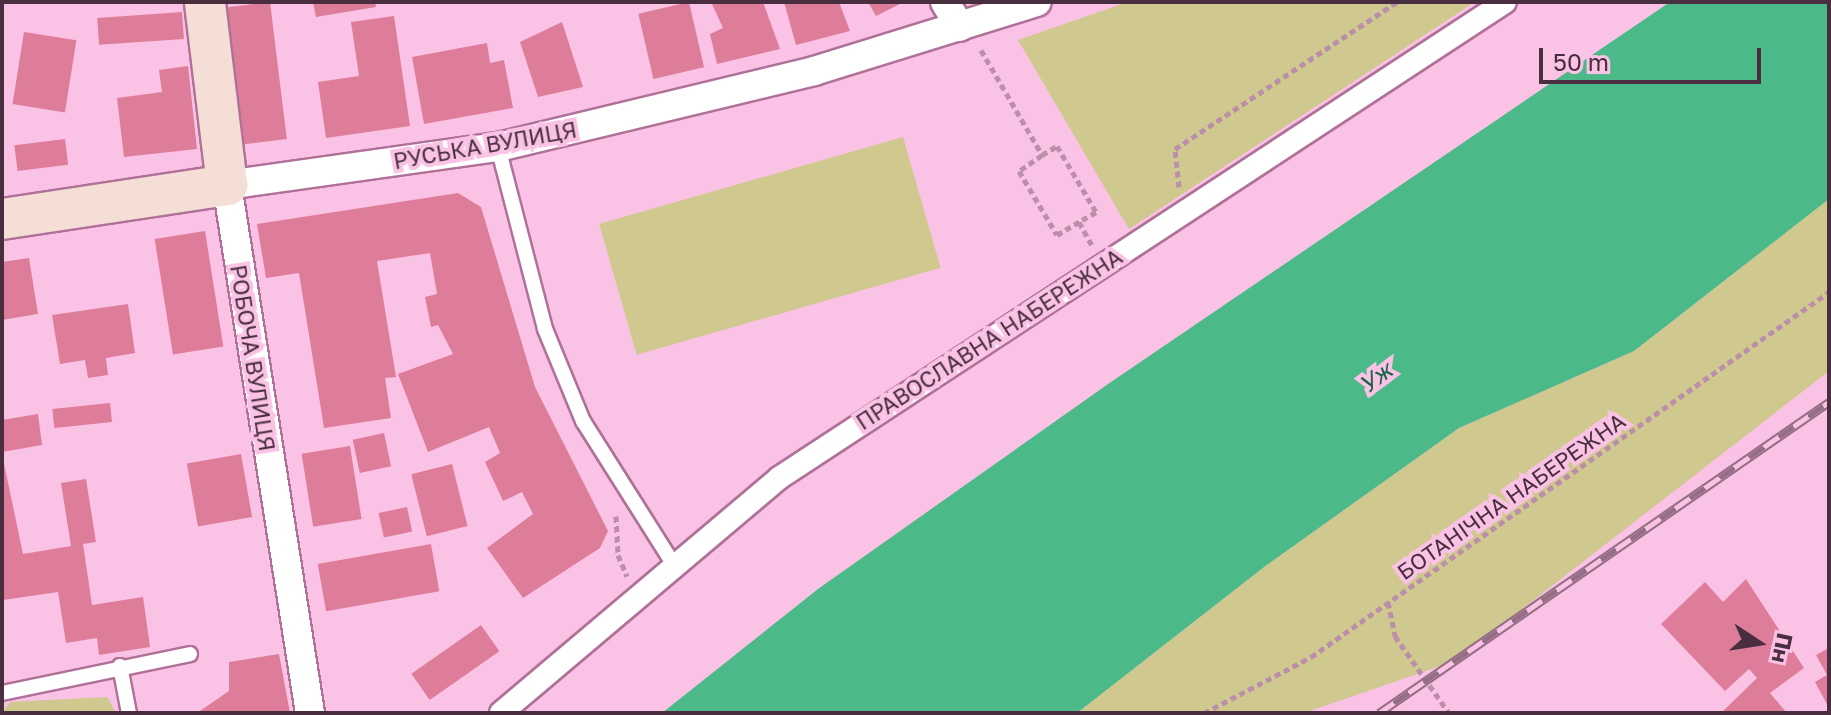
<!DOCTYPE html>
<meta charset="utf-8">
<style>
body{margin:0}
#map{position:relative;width:1831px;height:715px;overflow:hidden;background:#fac2e4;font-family:"Golos Text",sans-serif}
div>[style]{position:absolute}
.green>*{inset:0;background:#cfc88f;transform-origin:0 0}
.water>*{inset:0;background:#4cb989}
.building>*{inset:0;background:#de7d9a;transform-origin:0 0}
.path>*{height:5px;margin-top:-2.5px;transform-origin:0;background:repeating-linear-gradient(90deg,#bb8ea9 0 6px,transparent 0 10px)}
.roads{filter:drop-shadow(2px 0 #b07199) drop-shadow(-2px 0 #b07199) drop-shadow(0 2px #b07199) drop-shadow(0 -2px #b07199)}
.service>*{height:14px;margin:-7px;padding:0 7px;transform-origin:7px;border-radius:7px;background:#fff}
.pedestrian>*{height:22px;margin:-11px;padding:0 11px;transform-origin:11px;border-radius:11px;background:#fff}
.minor>*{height:28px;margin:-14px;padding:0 14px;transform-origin:14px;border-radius:14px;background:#fff}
.secondary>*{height:40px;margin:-20px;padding:0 20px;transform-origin:20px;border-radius:20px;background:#f4ded5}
.rail>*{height:9px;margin-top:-4.5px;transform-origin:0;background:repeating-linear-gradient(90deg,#fac2e4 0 18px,#956e86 0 36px);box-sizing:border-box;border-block:2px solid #956e86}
span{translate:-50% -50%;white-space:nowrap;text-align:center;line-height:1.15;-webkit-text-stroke:8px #fac2e4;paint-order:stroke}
.street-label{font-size:22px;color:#492e3f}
.water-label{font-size:24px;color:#146646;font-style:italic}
.frame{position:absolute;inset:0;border:4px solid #492e3f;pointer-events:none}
.north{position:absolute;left:1719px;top:603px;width:80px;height:80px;-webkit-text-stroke:6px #fac2e4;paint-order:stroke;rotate:102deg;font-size:22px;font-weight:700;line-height:32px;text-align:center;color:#492e3f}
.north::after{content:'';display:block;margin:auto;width:28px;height:36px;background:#492e3f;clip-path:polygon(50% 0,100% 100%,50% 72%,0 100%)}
.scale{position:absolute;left:1539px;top:48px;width:222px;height:36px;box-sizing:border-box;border:4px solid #492e3f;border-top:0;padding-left:10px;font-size:24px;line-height:28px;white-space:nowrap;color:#492e3f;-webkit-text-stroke:6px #fac2e4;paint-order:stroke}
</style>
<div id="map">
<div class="green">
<div style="clip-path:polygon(1128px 2px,1475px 2px,1129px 229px,1018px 40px)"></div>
<div style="left:903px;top:137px;width:136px;height:316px;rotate:74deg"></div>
<div style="clip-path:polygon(1829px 199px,1829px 371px,1455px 661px,1304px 713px,1077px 713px,1264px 567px,1459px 428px,1634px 351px)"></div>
<div style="clip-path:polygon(107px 697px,116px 713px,2px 713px,10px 702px)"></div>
</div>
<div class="water">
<div style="clip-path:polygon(1670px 2px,1829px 2px,1829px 199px,1634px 351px,1459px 428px,1264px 567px,1077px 713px,662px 713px,818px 589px,1111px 382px)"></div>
</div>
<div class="building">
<div style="left:270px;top:2px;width:138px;height:43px;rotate:83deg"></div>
<div style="clip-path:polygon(313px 2px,375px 2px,376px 7px,316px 17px)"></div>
<div style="left:689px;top:2px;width:67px;height:52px;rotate:77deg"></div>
<div style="clip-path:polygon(711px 2px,763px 2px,780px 49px,717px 64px,710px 34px,723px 28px)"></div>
<div style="clip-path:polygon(784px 2px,839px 2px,850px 31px,796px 45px)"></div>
<div style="clip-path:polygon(868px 2px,904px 2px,876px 16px)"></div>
<div style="left:182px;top:12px;width:27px;height:85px;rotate:86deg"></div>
<div style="clip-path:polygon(394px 16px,410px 126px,326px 138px,318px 82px,359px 76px,351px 22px)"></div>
<div style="clip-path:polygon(562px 22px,583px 87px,538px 97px,520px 42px)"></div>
<div style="left:24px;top:32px;width:53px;height:73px;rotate:9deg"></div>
<div style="clip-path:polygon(487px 43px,490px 63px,504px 60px,513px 108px,424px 124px,412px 57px)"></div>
<div style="clip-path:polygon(188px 66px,197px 149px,124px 157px,117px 98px,162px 92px,159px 70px)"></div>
<div style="left:65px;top:139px;width:26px;height:51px;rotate:83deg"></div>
<div style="clip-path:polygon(458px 193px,481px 207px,535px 387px,608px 531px,600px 548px,523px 598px,487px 548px,533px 514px,522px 492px,503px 501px,485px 462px,500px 453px,489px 427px,428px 452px,398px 374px,453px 354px,438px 325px,431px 327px,425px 297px,437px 294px,430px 253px,377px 261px,396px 377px,385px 378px,391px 418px,324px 428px,299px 273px,266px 278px,257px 224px)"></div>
<div style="left:205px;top:231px;width:117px;height:51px;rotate:81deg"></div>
<div style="clip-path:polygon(29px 258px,38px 314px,2px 320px,2px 262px)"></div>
<div style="clip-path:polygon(128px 304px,135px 353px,106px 358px,108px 375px,88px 378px,85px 360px,60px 364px,52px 315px)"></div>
<div style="left:110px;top:403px;width:19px;height:58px;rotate:84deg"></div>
<div style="clip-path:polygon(38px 414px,42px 445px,2px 452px,2px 420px)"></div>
<div style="left:384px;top:433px;width:34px;height:32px;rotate:78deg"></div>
<div style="left:350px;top:446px;width:74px;height:49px;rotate:81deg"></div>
<div style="clip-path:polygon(2px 454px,23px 554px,71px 546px,61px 483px,86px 479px,96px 542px,83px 544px,92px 605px,143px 597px,150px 647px,99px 655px,97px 638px,66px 643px,58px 592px,3px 600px)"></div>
<div style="left:241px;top:454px;width:64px;height:55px;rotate:80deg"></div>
<div style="left:452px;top:464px;width:64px;height:42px;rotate:76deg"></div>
<div style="left:407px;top:507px;width:25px;height:29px;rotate:78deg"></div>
<div style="left:431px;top:544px;width:48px;height:115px;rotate:80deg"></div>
<div style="clip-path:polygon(1746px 579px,1804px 668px,1770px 693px,1787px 713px,1721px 713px,1757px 678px,1749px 669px,1725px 691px,1661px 624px,1705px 582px,1723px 602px)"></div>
<div style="left:481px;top:625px;width:32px;height:85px;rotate:55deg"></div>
<div style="clip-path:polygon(1829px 648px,1829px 708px,1815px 682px,1827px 675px,1816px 655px)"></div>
<div style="clip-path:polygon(279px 654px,290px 713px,197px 713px,229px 691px,229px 662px)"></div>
</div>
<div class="path">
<div style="left:981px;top:50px;width:121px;rotate:59.8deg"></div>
<div style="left:1042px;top:155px;width:17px;rotate:-31deg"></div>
<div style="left:1057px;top:146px;width:77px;rotate:59.4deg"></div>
<div style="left:1096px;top:212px;width:20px;rotate:150deg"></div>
<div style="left:1079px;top:222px;width:26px;rotate:61deg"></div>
<div style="left:1042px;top:155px;width:28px;rotate:145deg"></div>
<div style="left:1019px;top:171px;width:74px;rotate:59.3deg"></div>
<div style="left:1057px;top:235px;width:26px;rotate:-31deg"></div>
<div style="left:1179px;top:187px;width:38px;rotate:-96deg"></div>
<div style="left:1175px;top:149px;width:266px;rotate:-33.5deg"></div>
<div style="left:616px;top:516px;width:39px;rotate:87deg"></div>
<div style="left:618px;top:555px;width:23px;rotate:67deg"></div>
<div style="left:1388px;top:602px;width:35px;rotate:78deg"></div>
<div style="left:1395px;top:636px;width:94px;rotate:55deg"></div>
<div style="left:1204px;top:713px;width:121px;rotate:-27.6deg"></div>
<div style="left:1311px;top:657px;width:634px;rotate:-35.17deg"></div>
</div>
<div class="roads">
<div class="service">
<div style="left:498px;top:147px;width:188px;rotate:75.5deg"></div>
<div style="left:545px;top:329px;width:100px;rotate:67.6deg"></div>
<div style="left:583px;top:421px;width:170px;rotate:57.7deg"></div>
<div style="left:120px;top:666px;width:48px;rotate:79.2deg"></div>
<div style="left:2px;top:693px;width:192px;rotate:-11.7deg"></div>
</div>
<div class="pedestrian">
<div style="left:501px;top:713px;width:364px;rotate:-40.2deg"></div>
<div style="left:779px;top:478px;width:868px;rotate:-33.25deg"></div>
</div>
<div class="minor">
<div style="left:945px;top:2px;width:29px;rotate:59deg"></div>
<div style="left:310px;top:713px;width:534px;rotate:-98.93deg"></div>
<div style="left:227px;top:185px;width:274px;rotate:-8deg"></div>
<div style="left:498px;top:147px;width:325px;rotate:-13.5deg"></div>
<div style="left:814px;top:71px;width:233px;rotate:-17.2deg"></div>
</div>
<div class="secondary">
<div style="left:2px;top:219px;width:228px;rotate:-8.6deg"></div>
<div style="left:227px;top:185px;width:184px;rotate:-96.9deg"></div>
</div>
</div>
<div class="rail">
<div style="left:1379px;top:713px;width:547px;rotate:-34.65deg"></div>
</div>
<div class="street-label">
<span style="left:485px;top:145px;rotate:-10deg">РУСЬКА ВУЛИЦЯ</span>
<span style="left:989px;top:339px;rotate:-33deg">ПРАВОСЛАВНА НАБЕРЕЖНА</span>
<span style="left:253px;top:358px;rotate:81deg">РОБОЧА ВУЛИЦЯ</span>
<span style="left:1511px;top:496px;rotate:-35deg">БОТАНІЧНА НАБЕРЕЖНА</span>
</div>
<div class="water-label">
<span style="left:1375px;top:377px;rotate:-37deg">Уж</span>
</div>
<div class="frame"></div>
<div class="north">Пн</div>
<div class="scale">50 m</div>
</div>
